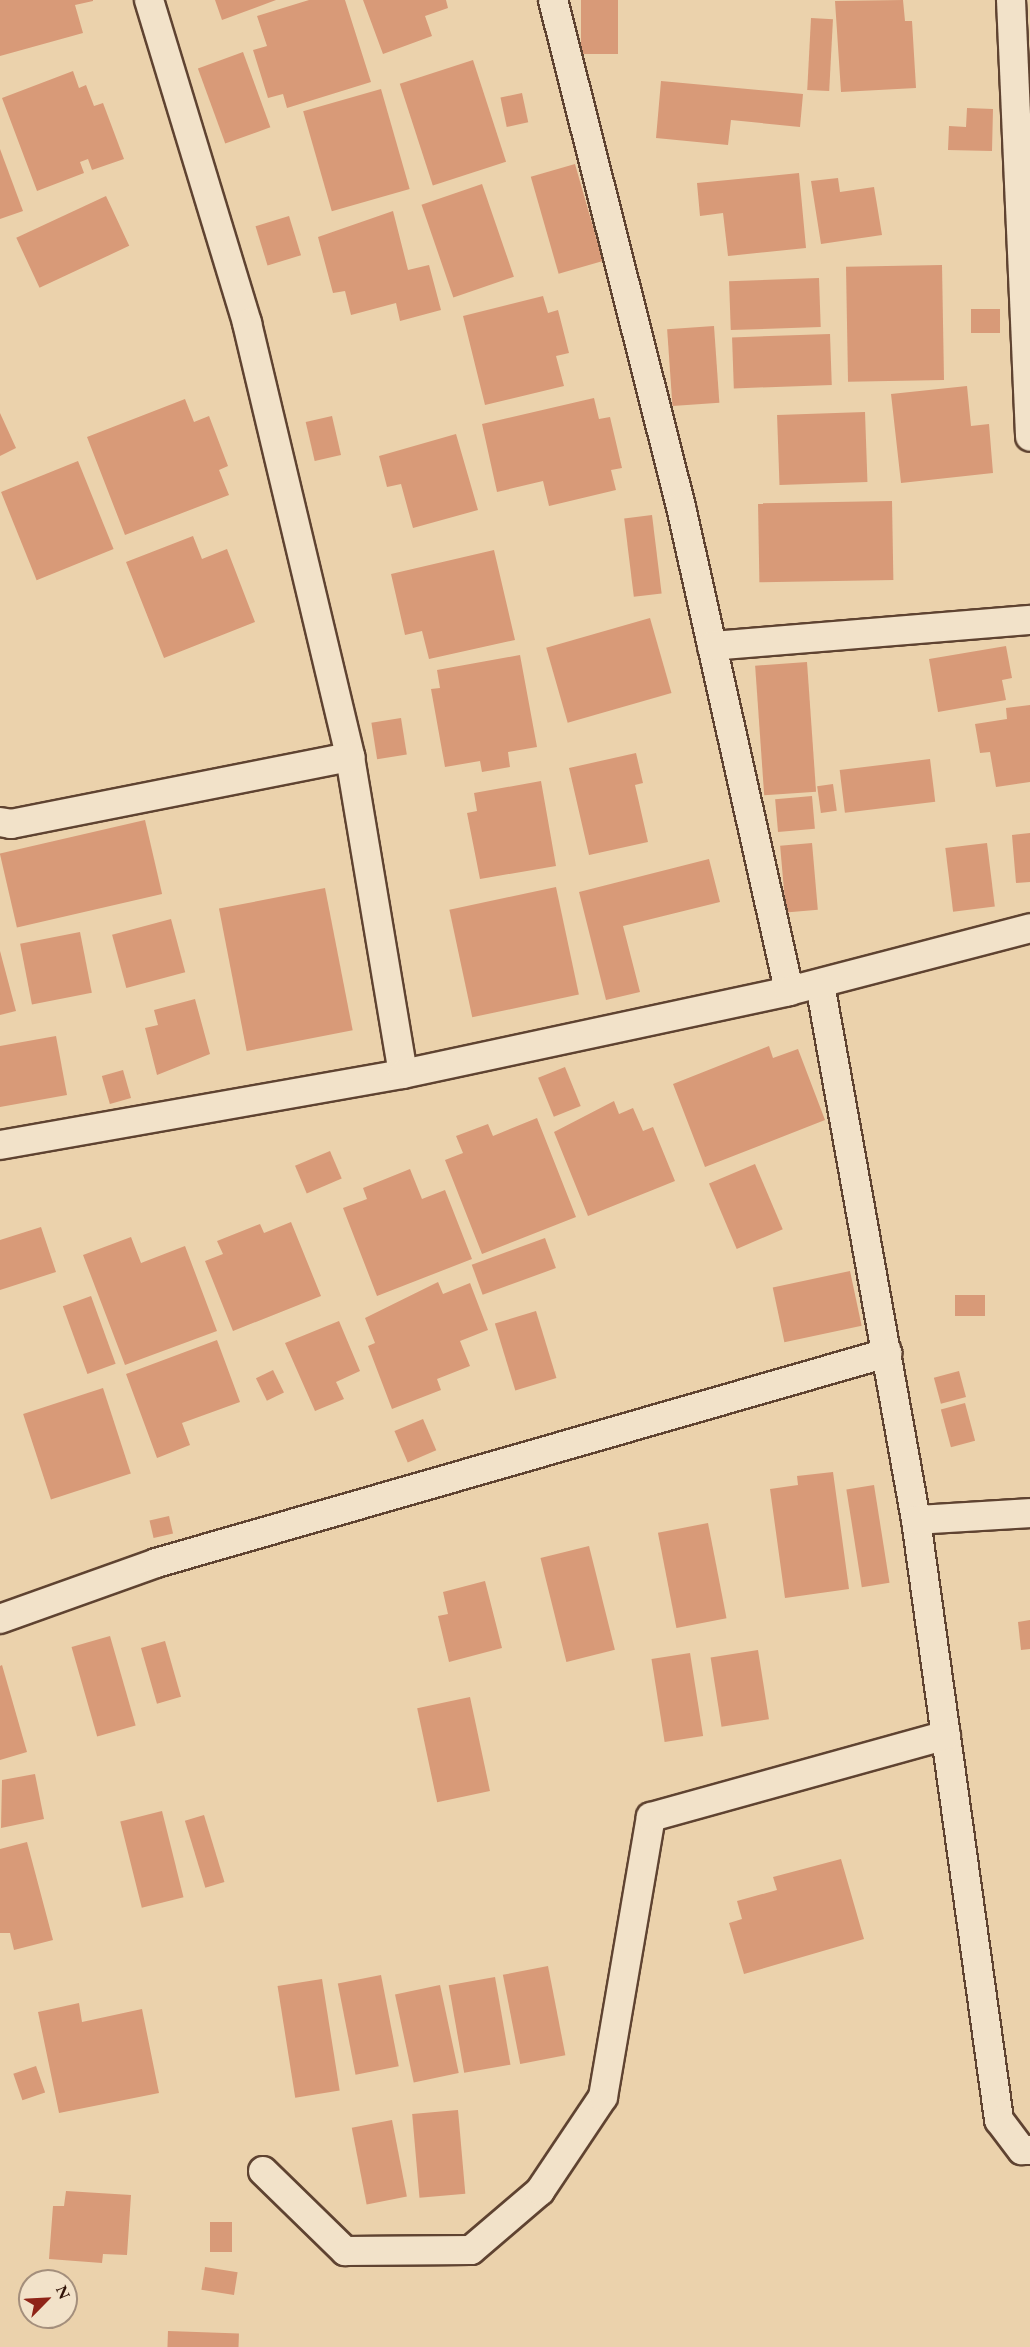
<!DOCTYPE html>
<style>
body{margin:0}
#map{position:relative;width:1030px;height:2347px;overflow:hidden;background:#ebd2ac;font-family:"EB Garamond",serif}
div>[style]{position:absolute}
.building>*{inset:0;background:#d89a78;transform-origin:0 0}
.roads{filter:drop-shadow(2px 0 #5f4331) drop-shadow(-2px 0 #5f4331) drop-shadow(0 2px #5f4331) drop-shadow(0 -2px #5f4331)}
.minor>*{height:28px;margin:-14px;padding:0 14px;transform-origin:14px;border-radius:14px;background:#f2e2c9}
span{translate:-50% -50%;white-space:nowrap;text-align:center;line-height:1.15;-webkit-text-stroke:5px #f2e2c9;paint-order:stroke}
.north{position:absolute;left:18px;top:2269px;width:60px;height:60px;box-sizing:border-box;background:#f2e2c9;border:2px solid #a48f7c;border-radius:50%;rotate:66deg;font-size:16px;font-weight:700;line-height:24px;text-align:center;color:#301308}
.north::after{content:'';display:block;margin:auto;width:21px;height:27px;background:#8f2418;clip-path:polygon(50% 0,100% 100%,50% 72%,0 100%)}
</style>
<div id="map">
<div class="building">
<div style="clip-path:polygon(0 0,93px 0,93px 1px,75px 5px,83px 33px,0 56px)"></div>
<div style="clip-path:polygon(215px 0,276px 0,222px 20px)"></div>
<div style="clip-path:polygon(309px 0,345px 0,371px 82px,287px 108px,283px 94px,268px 98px,253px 50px,267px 46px,257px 16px)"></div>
<div style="clip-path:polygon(363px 0,446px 0,448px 8px,425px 16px,432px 36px,383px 54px)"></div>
<div style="left:581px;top:0;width:37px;height:54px"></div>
<div style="clip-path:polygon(903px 0,905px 21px,912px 21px,916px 88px,841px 92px,835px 1px)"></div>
<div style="left:811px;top:18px;width:22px;height:72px;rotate:3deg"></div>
<div style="left:243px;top:52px;width:80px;height:48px;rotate:70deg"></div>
<div style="left:473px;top:60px;width:107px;height:77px;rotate:72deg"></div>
<div style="clip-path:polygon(73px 71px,79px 88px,86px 85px,94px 106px,103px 103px,124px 159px,92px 170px,88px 159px,80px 162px,84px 173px,37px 191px,2px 98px)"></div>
<div style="clip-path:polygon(661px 81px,803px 94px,800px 127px,731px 120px,728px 145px,656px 138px)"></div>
<div style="left:381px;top:89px;width:104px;height:81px;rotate:74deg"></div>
<div style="left:522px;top:93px;width:30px;height:22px;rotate:78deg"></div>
<div style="clip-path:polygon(967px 108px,993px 109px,992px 151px,948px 150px,949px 126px,966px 127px)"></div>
<div style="clip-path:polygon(0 149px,23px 211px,0 219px)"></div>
<div style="left:575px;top:164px;width:101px;height:46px;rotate:74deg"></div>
<div style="clip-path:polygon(799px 173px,806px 248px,728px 256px,723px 213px,700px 216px,697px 183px)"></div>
<div style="clip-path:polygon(838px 178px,840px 192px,874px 187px,882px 235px,821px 244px,811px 181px)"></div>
<div style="left:482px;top:184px;width:98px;height:64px;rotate:71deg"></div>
<div style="left:106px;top:196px;width:55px;height:99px;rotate:65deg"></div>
<div style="clip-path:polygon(393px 211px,408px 270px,429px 265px,441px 310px,400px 321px,396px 303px,351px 315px,345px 291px,333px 293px,318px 237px)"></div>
<div style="left:289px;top:216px;width:41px;height:35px;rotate:73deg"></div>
<div style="left:942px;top:265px;width:115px;height:96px;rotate:89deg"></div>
<div style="left:819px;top:278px;width:49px;height:90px;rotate:88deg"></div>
<div style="clip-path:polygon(543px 296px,548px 313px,558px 310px,569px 353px,556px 356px,564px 386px,485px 405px,463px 316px)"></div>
<div style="left:971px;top:309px;width:29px;height:24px"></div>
<div style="left:714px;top:326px;width:77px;height:47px;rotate:86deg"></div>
<div style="left:830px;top:334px;width:51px;height:98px;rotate:88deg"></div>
<div style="clip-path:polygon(967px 386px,971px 426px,989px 424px,993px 473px,901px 483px,891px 394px)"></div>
<div style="clip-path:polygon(594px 398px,599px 419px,610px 417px,622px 468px,611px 470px,616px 490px,549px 506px,543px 481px,497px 492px,482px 424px)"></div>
<div style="clip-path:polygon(185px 399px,194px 422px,209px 416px,228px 466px,219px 470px,229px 495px,125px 535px,87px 437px)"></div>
<div style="left:865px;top:412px;width:70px;height:88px;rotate:88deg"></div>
<div style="clip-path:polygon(0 413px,16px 448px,0 456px)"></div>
<div style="left:332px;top:416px;width:40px;height:27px;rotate:77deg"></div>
<div style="clip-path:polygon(456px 434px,478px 510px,413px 528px,401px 484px,387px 487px,379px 456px)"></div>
<div style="left:78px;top:461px;width:95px;height:83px;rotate:68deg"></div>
<div style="left:892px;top:501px;width:79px;height:134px;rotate:89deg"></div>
<div style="left:652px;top:515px;width:79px;height:28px;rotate:83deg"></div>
<div style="clip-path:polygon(193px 536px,202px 559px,227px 549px,255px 622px,164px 658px,126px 562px)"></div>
<div style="clip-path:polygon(494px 550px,515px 640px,429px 659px,422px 631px,405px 635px,391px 574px)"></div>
<div style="left:650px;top:618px;width:78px;height:108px;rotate:74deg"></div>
<div style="clip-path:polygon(1006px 646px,1012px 678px,1002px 680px,1006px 700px,938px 712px,929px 659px)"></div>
<div style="clip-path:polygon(520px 655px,537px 747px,508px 752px,510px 767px,482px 772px,480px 761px,445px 767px,431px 689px,440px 688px,437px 670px)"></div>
<div style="left:807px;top:662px;width:130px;height:52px;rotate:86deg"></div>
<div style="clip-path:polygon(1030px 705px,1030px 782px,996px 787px,990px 752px,980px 753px,975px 724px,1007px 719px,1006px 708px)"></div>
<div style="left:401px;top:718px;width:37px;height:30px;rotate:81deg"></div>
<div style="clip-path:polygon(636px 753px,643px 783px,635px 785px,648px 842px,589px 855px,569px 768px)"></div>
<div style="left:930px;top:759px;width:43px;height:91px;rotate:83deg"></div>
<div style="clip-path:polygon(541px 781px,556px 866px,480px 879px,467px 813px,477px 811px,474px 793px)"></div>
<div style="left:833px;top:784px;width:27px;height:16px;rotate:82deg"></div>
<div style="left:812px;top:796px;width:33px;height:37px;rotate:85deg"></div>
<div style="left:145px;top:820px;width:76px;height:149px;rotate:77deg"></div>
<div style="clip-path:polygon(1030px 833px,1030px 882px,1016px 883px,1012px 835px)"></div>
<div style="left:812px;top:843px;width:67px;height:32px;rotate:85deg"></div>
<div style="left:987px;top:843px;width:64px;height:42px;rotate:83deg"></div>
<div style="clip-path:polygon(709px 859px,720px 902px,623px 926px,640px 992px,606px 1000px,579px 892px)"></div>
<div style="left:556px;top:887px;width:110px;height:109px;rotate:78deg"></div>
<div style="left:325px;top:888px;width:145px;height:108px;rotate:79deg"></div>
<div style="left:171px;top:919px;width:55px;height:61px;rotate:75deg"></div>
<div style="left:80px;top:932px;width:62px;height:61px;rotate:79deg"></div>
<div style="clip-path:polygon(0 951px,16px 1011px,0 1015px)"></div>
<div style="clip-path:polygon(195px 999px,210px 1054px,157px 1075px,145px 1028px,158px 1025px,154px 1010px)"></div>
<div style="clip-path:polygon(56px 1036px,67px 1095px,0 1107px,0 1046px)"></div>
<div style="clip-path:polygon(769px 1046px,773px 1058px,798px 1049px,825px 1120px,705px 1167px,673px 1084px)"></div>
<div style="left:565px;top:1067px;width:42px;height:29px;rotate:68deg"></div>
<div style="left:123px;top:1070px;width:29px;height:22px;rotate:74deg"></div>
<div style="clip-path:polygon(614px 1101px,619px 1114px,633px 1108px,643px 1131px,653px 1127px,675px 1181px,588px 1216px,554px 1132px)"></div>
<div style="clip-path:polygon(537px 1118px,576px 1217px,482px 1254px,445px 1160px,463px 1153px,456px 1136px,488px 1124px,493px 1136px)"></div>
<div style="left:330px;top:1151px;width:30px;height:38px;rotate:67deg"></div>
<div style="left:755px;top:1164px;width:71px;height:50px;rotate:67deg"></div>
<div style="clip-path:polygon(410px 1169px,422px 1199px,445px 1190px,472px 1259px,377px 1296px,343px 1208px,367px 1199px,363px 1188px)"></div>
<div style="clip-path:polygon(291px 1222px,321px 1296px,233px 1331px,205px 1261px,223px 1254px,217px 1241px,260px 1224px,264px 1233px)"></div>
<div style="clip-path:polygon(41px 1227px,56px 1272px,0 1290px,0 1240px)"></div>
<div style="clip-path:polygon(131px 1237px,141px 1263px,185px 1246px,217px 1331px,125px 1365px,83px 1255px)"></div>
<div style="left:545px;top:1238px;width:32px;height:78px;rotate:70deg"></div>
<div style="left:850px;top:1271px;width:56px;height:79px;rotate:78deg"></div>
<div style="clip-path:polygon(438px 1282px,443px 1294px,470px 1283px,488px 1330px,460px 1341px,470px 1366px,437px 1379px,441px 1390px,392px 1409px,368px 1346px,375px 1343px,365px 1318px)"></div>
<div style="left:955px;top:1295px;width:30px;height:21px"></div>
<div style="left:91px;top:1296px;width:72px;height:30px;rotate:70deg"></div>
<div style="left:536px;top:1311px;width:70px;height:43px;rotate:73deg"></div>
<div style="clip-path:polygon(339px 1321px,360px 1371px,336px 1382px,344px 1399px,315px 1411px,285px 1343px)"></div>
<div style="clip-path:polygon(217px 1340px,240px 1402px,182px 1423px,190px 1445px,157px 1458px,126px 1374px)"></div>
<div style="left:273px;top:1370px;width:25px;height:19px;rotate:64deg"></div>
<div style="left:959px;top:1371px;width:27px;height:26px;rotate:75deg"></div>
<div style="left:103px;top:1388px;width:90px;height:84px;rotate:72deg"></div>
<div style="left:965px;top:1403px;width:39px;height:25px;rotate:75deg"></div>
<div style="left:423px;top:1419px;width:34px;height:31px;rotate:67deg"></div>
<div style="clip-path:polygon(833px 1472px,849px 1589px,785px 1598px,770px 1489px,798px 1485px,797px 1476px)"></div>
<div style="left:874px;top:1485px;width:99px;height:28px;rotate:81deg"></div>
<div style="left:169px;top:1516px;width:18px;height:20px;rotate:77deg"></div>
<div style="left:708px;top:1523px;width:97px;height:51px;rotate:79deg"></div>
<div style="left:589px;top:1546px;width:107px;height:50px;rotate:76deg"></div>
<div style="clip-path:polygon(485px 1581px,502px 1648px,449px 1662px,438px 1616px,448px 1614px,443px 1592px)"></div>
<div style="clip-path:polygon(1030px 1620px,1030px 1649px,1021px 1650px,1018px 1622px)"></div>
<div style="left:110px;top:1636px;width:93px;height:40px;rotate:74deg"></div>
<div style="left:165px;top:1641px;width:58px;height:25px;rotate:74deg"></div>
<div style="left:758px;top:1650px;width:70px;height:48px;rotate:81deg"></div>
<div style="left:690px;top:1653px;width:84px;height:39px;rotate:81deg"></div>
<div style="clip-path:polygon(2px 1665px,27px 1752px,0 1760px,0 1666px)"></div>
<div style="left:470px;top:1697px;width:96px;height:54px;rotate:78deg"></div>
<div style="clip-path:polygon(35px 1774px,44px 1819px,1px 1828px,2px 1780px)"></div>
<div style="left:162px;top:1811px;width:89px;height:43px;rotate:76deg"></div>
<div style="left:204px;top:1815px;width:70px;height:20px;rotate:73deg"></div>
<div style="clip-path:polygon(27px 1842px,53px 1940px,14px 1950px,10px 1933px,0 1933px,0 1849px)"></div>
<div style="clip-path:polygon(841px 1859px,864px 1939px,744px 1974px,729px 1923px,742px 1919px,737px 1901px,777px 1890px,773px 1877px)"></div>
<div style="left:548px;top:1966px;width:91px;height:46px;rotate:79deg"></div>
<div style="left:381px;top:1975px;width:93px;height:44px;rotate:79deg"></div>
<div style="left:495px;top:1977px;width:89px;height:47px;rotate:80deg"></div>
<div style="left:322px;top:1979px;width:113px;height:45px;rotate:81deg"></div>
<div style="left:440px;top:1985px;width:90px;height:46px;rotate:78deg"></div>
<div style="clip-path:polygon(79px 2003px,82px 2022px,142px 2009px,159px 2093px,59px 2113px,38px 2012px)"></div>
<div style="left:36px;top:2066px;width:28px;height:24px;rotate:71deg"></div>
<div style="left:458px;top:2110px;width:84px;height:46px;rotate:85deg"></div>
<div style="left:392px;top:2120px;width:78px;height:41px;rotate:79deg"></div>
<div style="clip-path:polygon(66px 2191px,131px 2195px,127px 2255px,103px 2254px,102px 2263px,49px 2259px,53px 2206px,64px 2206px)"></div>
<div style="left:210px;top:2222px;width:22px;height:30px"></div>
<div style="left:205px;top:2267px;width:33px;height:23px;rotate:9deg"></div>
<div style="left:168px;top:2331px;width:71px;height:16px;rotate:2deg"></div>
</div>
<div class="roads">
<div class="minor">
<div style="left:149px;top:0;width:338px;rotate:73.1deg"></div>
<div style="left:247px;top:323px;width:446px;rotate:76.6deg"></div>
<div style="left:350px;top:757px;width:321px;rotate:80.5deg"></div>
<div style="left:553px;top:0;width:523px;rotate:75.83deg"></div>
<div style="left:681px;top:507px;width:496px;rotate:77.4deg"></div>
<div style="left:1011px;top:0;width:437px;rotate:87.5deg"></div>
<div style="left:712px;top:646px;width:319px;rotate:-4.7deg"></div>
<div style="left:0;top:822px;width:11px;rotate:10deg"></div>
<div style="left:11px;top:824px;width:346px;rotate:-11.2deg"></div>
<div style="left:820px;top:984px;width:545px;rotate:79.85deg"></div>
<div style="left:916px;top:1520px;width:606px;rotate:82.12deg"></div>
<div style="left:999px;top:2120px;width:38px;rotate:53deg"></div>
<div style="left:1022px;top:2150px;width:8px"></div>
<div style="left:0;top:1145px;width:409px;rotate:-10deg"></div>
<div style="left:403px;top:1074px;width:395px;rotate:-12.1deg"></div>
<div style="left:789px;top:991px;width:249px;rotate:-14.6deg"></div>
<div style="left:916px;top:1520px;width:114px;rotate:-3.5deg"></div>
<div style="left:0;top:1619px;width:166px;rotate:-19.7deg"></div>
<div style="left:156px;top:1563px;width:761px;rotate:-16.03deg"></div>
<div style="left:263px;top:2171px;width:115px;rotate:44.3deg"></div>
<div style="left:345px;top:2251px;width:126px;rotate:-0.5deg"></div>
<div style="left:471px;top:2250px;width:91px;rotate:-40.5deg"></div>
<div style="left:540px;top:2191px;width:113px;rotate:-56.2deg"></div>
<div style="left:603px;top:2097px;width:284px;rotate:-80.3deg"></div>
<div style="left:651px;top:1817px;width:306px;rotate:-15.5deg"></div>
</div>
</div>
<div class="north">N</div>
</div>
